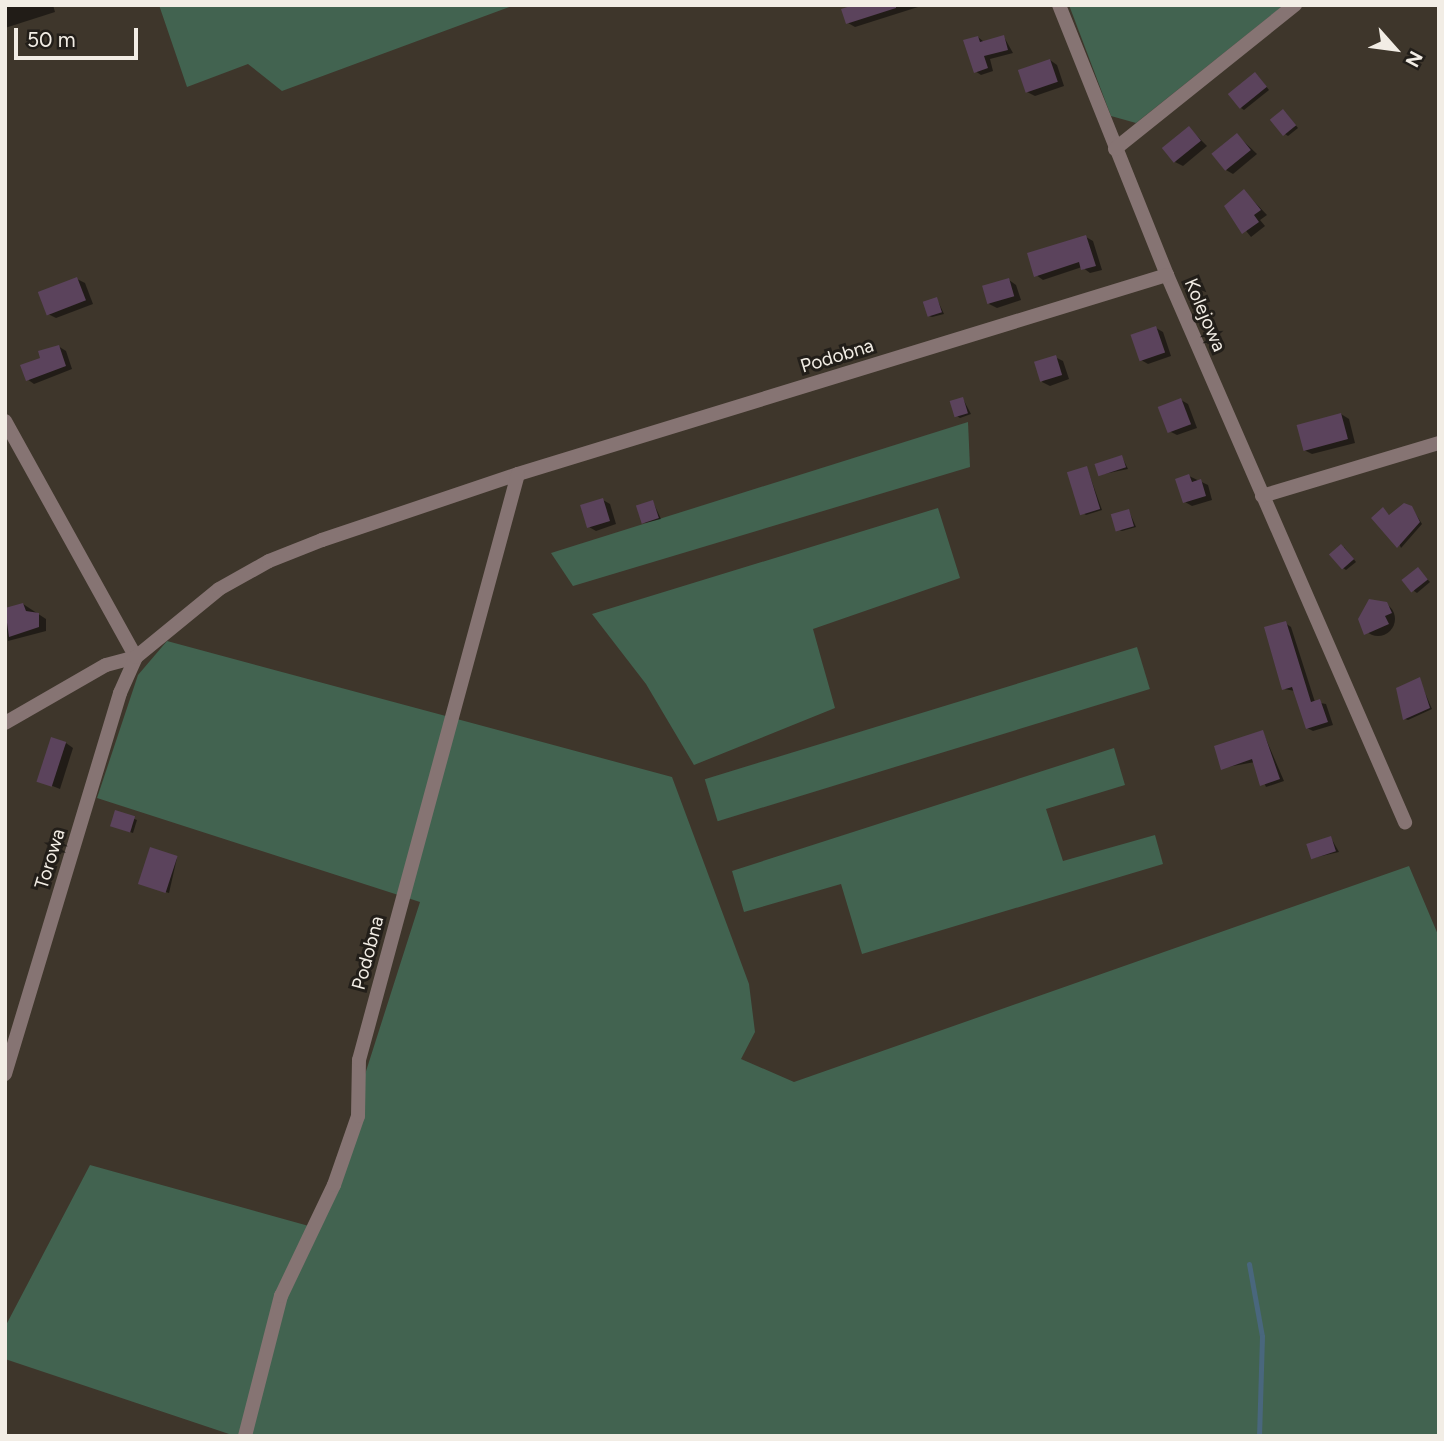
<!DOCTYPE html>
<style>
body{margin:0}
#map{position:relative;width:1444px;height:1441px;overflow:hidden;background:#3e362b;font-family:Figtree,sans-serif}
div>[style]{position:absolute}
.green>*{inset:0;background:#426350;transform-origin:0 0}
.shadow>*{inset:0;background:#0007}
.round{border-radius:50%}
.stream>*{height:5px;margin:-2.5px;padding:0 2.5px;transform-origin:2.5px;border-radius:2.5px;background:#49677d}
.building>*{inset:0;background:#5b435c;transform-origin:0 0}
.minor>*{height:14px;margin:-7px;padding:0 7px;transform-origin:7px;border-radius:7px;background:#867473}
span{translate:-50% -50%;white-space:nowrap;text-align:center;line-height:1.15;-webkit-text-stroke:6px #221e19;paint-order:stroke}
.street-label{font-size:19px;color:#f2ede5}
.frame{position:absolute;inset:0;border:7px solid #f2ede5;pointer-events:none}
.north{position:absolute;left:1360px;top:14px;width:70px;height:70px;-webkit-text-stroke:5px #221e19;paint-order:stroke;rotate:118deg;font-size:19px;font-weight:700;line-height:28px;text-align:center;color:#f2ede5}
.north::after{content:'';display:block;margin:auto;width:24px;height:32px;background:#f2ede5;clip-path:polygon(50% 0,100% 100%,50% 72%,0 100%)}
.scale{position:absolute;left:14px;top:28px;width:124px;height:32px;box-sizing:border-box;border:4px solid #f2ede5;border-top:0;padding-left:9px;font-size:21px;line-height:24px;white-space:nowrap;color:#f2ede5;-webkit-text-stroke:5px #221e19;paint-order:stroke}
</style>
<div id="map">
<div class="green">
<div style="clip-path:polygon(159px 5px,515px 5px,282px 91px,248px 64px,187px 87px)"></div>
<div style="clip-path:polygon(1069px 5px,1284px 5px,1136px 123px,1111px 116px)"></div>
<div style="clip-path:polygon(968px 422px,970px 467px,573px 586px,551px 553px)"></div>
<div style="clip-path:polygon(938px 508px,960px 578px,813px 629px,835px 708px,694px 765px,646px 684px,592px 614px)"></div>
<div style="clip-path:polygon(167px 641px,672px 777px,749px 984px,755px 1032px,741px 1059px,794px 1082px,1409px 866px,1439px 937px,1439px 1436px,235px 1436px,5px 1359px,5px 1327px,90px 1165px,316px 1228px,420px 902px,97px 798px,138px 675px)"></div>
<div style="left:1137px;top:647px;width:44px;height:452px;rotate:73deg"></div>
<div style="clip-path:polygon(1114px 748px,1125px 785px,1046px 809px,1063px 861px,1155px 835px,1163px 864px,862px 954px,841px 884px,744px 912px,732px 871px)"></div>
</div>
<div class="shadow">
<div style="clip-path:polygon(5px 5px,53px 5px,55px 12px,5px 28px)"></div>
<div style="clip-path:polygon(860px 5px,917px 5px,918px 7px,855px 27px,848px 23px)"></div>
<div style="clip-path:polygon(978px 37px,984px 42px,1004px 37px,1013px 53px,990px 59px,993px 71px,981px 75px,975px 71px)"></div>
<div style="clip-path:polygon(1050px 60px,1057px 65px,1064px 86px,1035px 96px,1027px 92px)"></div>
<div style="clip-path:polygon(1258px 76px,1269px 90px,1244px 110px,1241px 108px)"></div>
<div style="clip-path:polygon(1286px 113px,1298px 128px,1288px 136px,1285px 134px)"></div>
<div style="clip-path:polygon(1189px 128px,1207px 146px,1183px 166px,1175px 162px)"></div>
<div style="clip-path:polygon(1237px 135px,1257px 154px,1233px 174px,1226px 170px)"></div>
<div style="clip-path:polygon(1244px 191px,1267px 215px,1260px 220px,1265px 226px,1251px 237px,1226px 206px)"></div>
<div style="clip-path:polygon(1086px 237px,1093px 241px,1102px 270px,1090px 273px,1082px 267px,1043px 280px,1036px 275px)"></div>
<div style="clip-path:polygon(77px 279px,85px 283px,93px 304px,56px 318px,48px 314px)"></div>
<div style="clip-path:polygon(1009px 280px,1016px 285px,1021px 300px,997px 308px,989px 304px)"></div>
<div style="clip-path:polygon(937px 299px,944px 314px,932px 317px,929px 316px)"></div>
<div style="clip-path:polygon(1156px 328px,1163px 332px,1171px 356px,1148px 364px,1141px 360px)"></div>
<div style="clip-path:polygon(58px 346px,66px 351px,72px 369px,34px 384px,27px 379px)"></div>
<div style="clip-path:polygon(1055px 357px,1063px 361px,1069px 379px,1050px 386px,1042px 382px)"></div>
<div style="clip-path:polygon(963px 399px,971px 414px,960px 418px,957px 416px)"></div>
<div style="clip-path:polygon(1181px 400px,1188px 404px,1197px 428px,1177px 435px,1169px 431px)"></div>
<div style="clip-path:polygon(1341px 414px,1349px 419px,1355px 443px,1312px 454px,1304px 450px)"></div>
<div style="clip-path:polygon(1122px 457px,1128px 469px,1099px 475px)"></div>
<div style="clip-path:polygon(1087px 468px,1102px 510px,1086px 515px,1083px 513px)"></div>
<div style="clip-path:polygon(1189px 476px,1208px 485px,1212px 500px,1192px 506px,1185px 502px)"></div>
<div style="clip-path:polygon(603px 500px,610px 504px,616px 524px,596px 531px,589px 527px,583px 509px)"></div>
<div style="clip-path:polygon(653px 502px,661px 519px,645px 523px,642px 522px)"></div>
<div style="clip-path:polygon(1412px 508px,1422px 524px,1401px 548px,1383px 509px,1390px 516px)"></div>
<div style="clip-path:polygon(1129px 511px,1136px 527px,1122px 531px,1119px 530px)"></div>
<div style="clip-path:polygon(1344px 547px,1356px 562px,1346px 570px,1343px 568px)"></div>
<div style="clip-path:polygon(1418px 569px,1430px 582px,1417px 593px,1414px 591px)"></div>
<div class="round" style="left:1361px;top:602px;width:34px;height:34px"></div>
<div style="clip-path:polygon(23px 604px,46px 619px,46px 631px,8px 641px,5px 612px)"></div>
<div style="clip-path:polygon(1285px 623px,1291px 627px,1315px 702px,1326px 704px,1333px 725px,1313px 731px,1307px 728px,1295px 691px,1284px 689px)"></div>
<div style="clip-path:polygon(1419px 679px,1432px 709px,1408px 720px,1405px 719px)"></div>
<div style="clip-path:polygon(1263px 732px,1284px 781px,1266px 787px,1255px 762px,1222px 768px)"></div>
<div style="clip-path:polygon(66px 743px,73px 748px,60px 789px,40px 781px)"></div>
<div style="clip-path:polygon(116px 812px,137px 820px,133px 833px,115px 827px)"></div>
<div style="clip-path:polygon(1331px 838px,1339px 852px,1313px 858px)"></div>
<div style="clip-path:polygon(177px 858px,169px 893px,143px 885px)"></div>
</div>
<div class="stream">
<div style="left:1249px;top:1264px;width:73px;rotate:79.8deg"></div>
<div style="left:1262px;top:1336px;width:100px;rotate:91.7deg"></div>
</div>
<div class="building">
<div style="clip-path:polygon(854px 5px,896px 5px,896px 8px,846px 24px,841px 9px)"></div>
<div style="clip-path:polygon(1004px 35px,1008px 50px,984px 56px,988px 68px,974px 73px,963px 40px,978px 36px,980px 42px)"></div>
<div style="left:1050px;top:59px;width:24px;height:34px;rotate:71deg"></div>
<div style="left:1255px;top:72px;width:19px;height:35px;rotate:51deg"></div>
<div style="left:1283px;top:109px;width:21px;height:17px;rotate:51deg"></div>
<div style="left:1189px;top:126px;width:19px;height:35px;rotate:51deg"></div>
<div style="left:1237px;top:133px;width:22px;height:33px;rotate:51deg"></div>
<div style="clip-path:polygon(1244px 189px,1261px 210px,1254px 215px,1259px 222px,1242px 234px,1224px 206px)"></div>
<div style="clip-path:polygon(1086px 235px,1096px 266px,1081px 270px,1079px 262px,1034px 277px,1027px 253px)"></div>
<div style="left:77px;top:277px;width:25px;height:42px;rotate:69deg"></div>
<div style="left:1009px;top:278px;width:19px;height:28px;rotate:74deg"></div>
<div style="left:937px;top:297px;width:16px;height:15px;rotate:72deg"></div>
<div style="left:1156px;top:326px;width:28px;height:27px;rotate:71deg"></div>
<div style="clip-path:polygon(59px 345px,66px 366px,26px 381px,20px 365px,40px 358px,38px 351px)"></div>
<div style="left:1056px;top:355px;width:21px;height:23px;rotate:73deg"></div>
<div style="left:963px;top:397px;width:17px;height:14px;rotate:73deg"></div>
<div style="left:1181px;top:398px;width:28px;height:25px;rotate:69deg"></div>
<div style="left:1341px;top:413px;width:27px;height:46px;rotate:75deg"></div>
<div style="left:1122px;top:455px;width:13px;height:29px;rotate:72deg"></div>
<div style="left:1087px;top:466px;width:45px;height:21px;rotate:73deg"></div>
<div style="clip-path:polygon(1189px 474px,1192px 482px,1201px 479px,1206px 496px,1183px 503px,1175px 479px)"></div>
<div style="left:603px;top:498px;width:24px;height:24px;rotate:73deg"></div>
<div style="left:653px;top:500px;width:19px;height:18px;rotate:72deg"></div>
<div style="clip-path:polygon(1404px 503px,1412px 506px,1420px 522px,1397px 548px,1371px 518px,1383px 507px,1389px 515px)"></div>
<div style="left:1129px;top:509px;width:18px;height:19px;rotate:74deg"></div>
<div style="left:1341px;top:544px;width:20px;height:16px;rotate:49deg"></div>
<div style="left:1418px;top:567px;width:16px;height:21px;rotate:52deg"></div>
<div style="clip-path:polygon(1369px 599px,1387px 602px,1392px 613px,1385px 616px,1389px 624px,1364px 635px,1358px 619px)"></div>
<div style="clip-path:polygon(23px 603px,26px 611px,39px 613px,39px 627px,9px 637px,5px 608px)"></div>
<div style="clip-path:polygon(1286px 621px,1311px 702px,1320px 699px,1328px 722px,1306px 729px,1292px 687px,1282px 690px,1264px 627px)"></div>
<div style="clip-path:polygon(1420px 677px,1430px 708px,1403px 720px,1396px 688px)"></div>
<div style="clip-path:polygon(1263px 730px,1280px 779px,1260px 786px,1252px 759px,1221px 770px,1214px 746px)"></div>
<div style="left:51px;top:737px;width:16px;height:47px;rotate:18deg"></div>
<div style="left:115px;top:810px;width:21px;height:17px;rotate:17deg"></div>
<div style="left:1331px;top:836px;width:16px;height:26px;rotate:72deg"></div>
<div style="left:150px;top:847px;width:29px;height:39px;rotate:18deg"></div>
</div>
<div class="minor">
<div style="left:1059px;top:5px;width:291px;rotate:68.2deg"></div>
<div style="left:1167px;top:275px;width:597px;rotate:66.49deg"></div>
<div style="left:1115px;top:149px;width:231px;rotate:-38.7deg"></div>
<div style="left:5px;top:421px;width:270px;rotate:61deg"></div>
<div style="left:1262px;top:496px;width:185px;rotate:-16.7deg"></div>
<div style="left:5px;top:723px;width:116px;rotate:-29.9deg"></div>
<div style="left:106px;top:665px;width:31px;rotate:-15deg"></div>
<div style="left:5px;top:1074px;width:398px;rotate:-73.2deg"></div>
<div style="left:120px;top:693px;width:39px;rotate:-66deg"></div>
<div style="left:136px;top:657px;width:107px;rotate:-39.3deg"></div>
<div style="left:219px;top:589px;width:57px;rotate:-29.2deg"></div>
<div style="left:269px;top:561px;width:57px;rotate:-21.6deg"></div>
<div style="left:322px;top:540px;width:207px;rotate:-18.6deg"></div>
<div style="left:518px;top:474px;width:679px;rotate:-17.05deg"></div>
<div style="left:245px;top:1436px;width:145px;rotate:-75.6deg"></div>
<div style="left:281px;top:1296px;width:123px;rotate:-64.5deg"></div>
<div style="left:334px;top:1185px;width:73px;rotate:-70.8deg"></div>
<div style="left:358px;top:1116px;width:56px;rotate:-89deg"></div>
<div style="left:359px;top:1060px;width:607px;rotate:-74.82deg"></div>
</div>
<div class="street-label">
<span style="left:1205px;top:315px;rotate:67deg">Kolejowa</span>
<span style="left:837px;top:356px;rotate:-17deg">Podobna</span>
<span style="left:50px;top:859px;rotate:-73deg">Torowa</span>
<span style="left:368px;top:953px;rotate:-75deg">Podobna</span>
</div>
<div class="frame"></div>
<div class="north">N</div>
<div class="scale">50 m</div>
</div>
